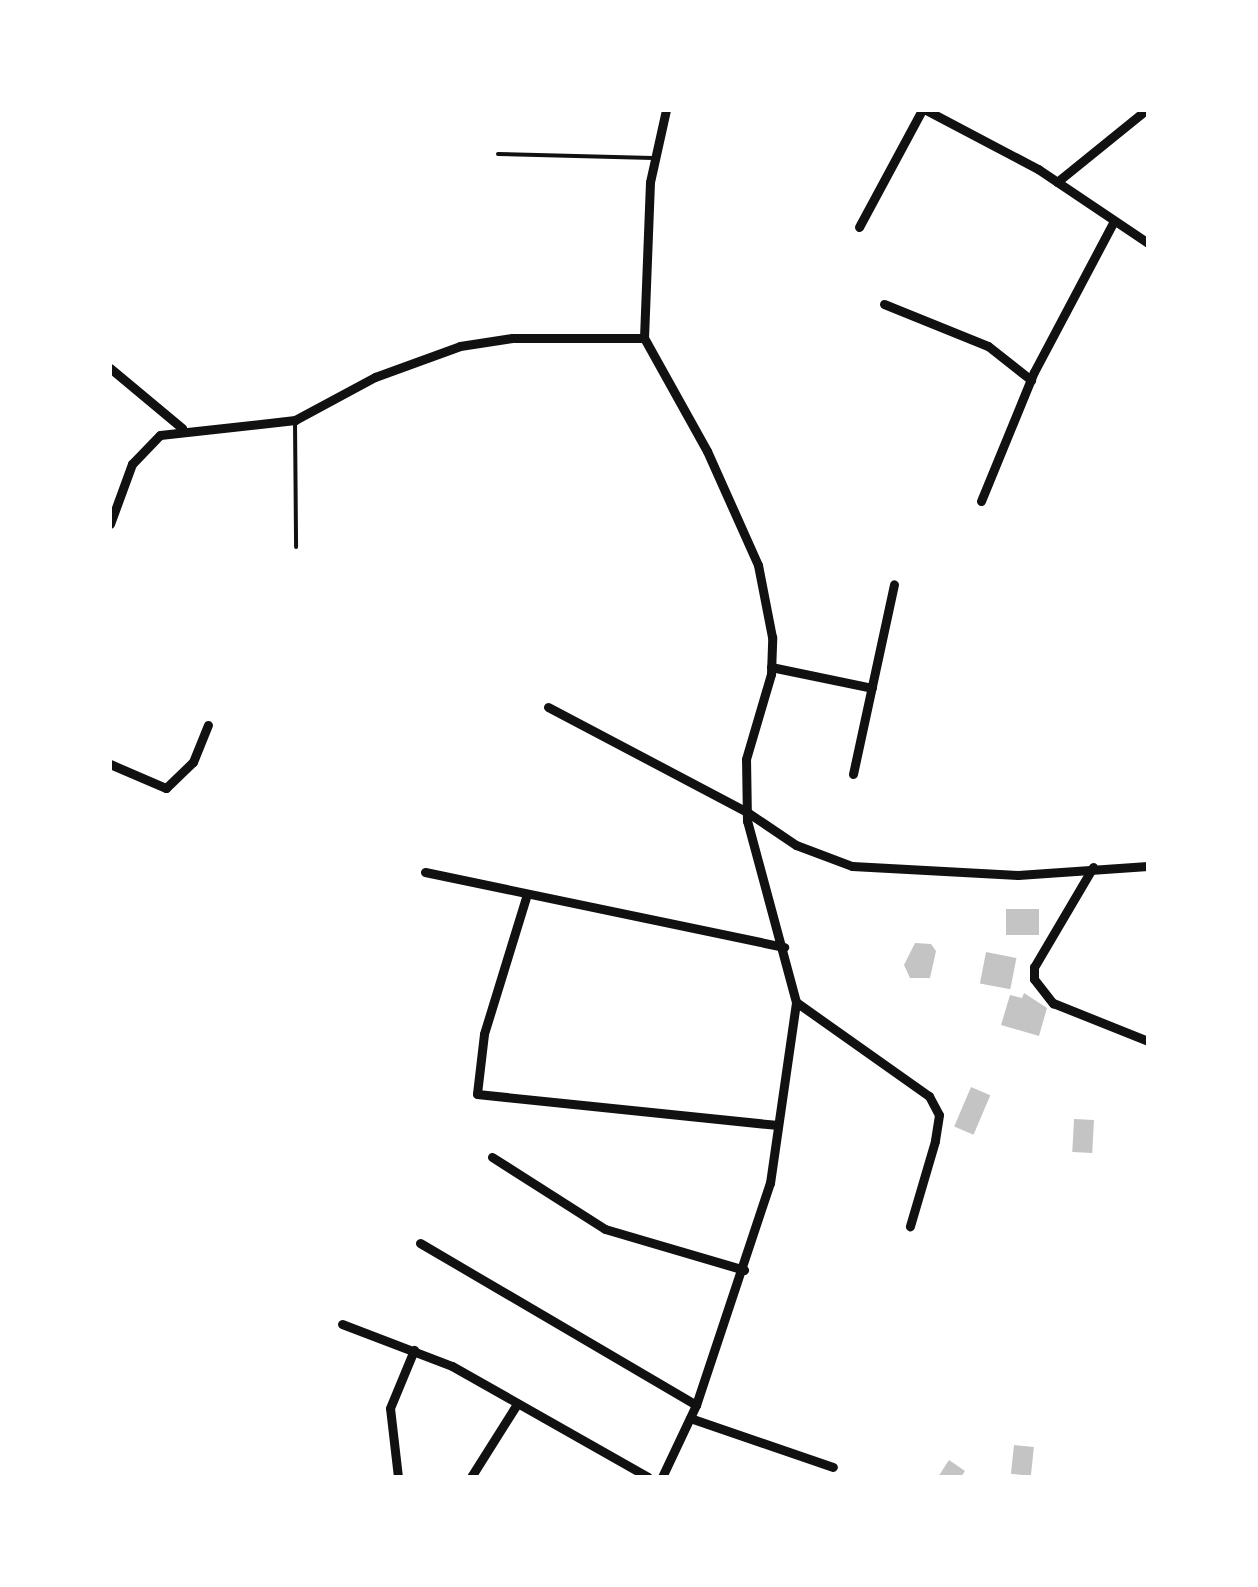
<!DOCTYPE html>
<style>
body{margin:0}
#map{position:relative;width:1258px;height:1587px;overflow:hidden;background:#fff;font-family:"Titillium Web",sans-serif}
div>[style]{position:absolute}
.building>*{inset:0;background:#c4c4c4;transform-origin:0 0}
.service>*{height:4px;margin:-2px;padding:0 2px;transform-origin:2px;border-radius:2px;background:#111}
.minor>*{height:9px;margin:-4.5px;padding:0 4.5px;transform-origin:4.5px;border-radius:4.5px;background:#111}
span{translate:-50% -50%;white-space:nowrap;text-align:center;line-height:1.15;-webkit-text-stroke:9px #fff;paint-order:stroke}
.frame{position:absolute;inset:0;border:112px solid #fff;pointer-events:none}
</style>
<div id="map">
<div class="building">
<div style="left:1006px;top:909px;width:33px;height:26px"></div>
<div style="clip-path:polygon(915px 943px,931px 944px,936px 951px,930px 978px,910px 978px,904px 965px)"></div>
<div style="left:986px;top:952px;width:31px;height:32px;rotate:11deg"></div>
<div style="clip-path:polygon(1024px 993px,1047px 1008px,1039px 1036px,1001px 1025px,1010px 995px,1022px 998px)"></div>
<div style="left:971px;top:1087px;width:21px;height:43px;rotate:23deg"></div>
<div style="left:1074px;top:1119px;width:20px;height:33px;rotate:3deg"></div>
<div style="left:1014px;top:1445px;width:20px;height:29px;rotate:6deg"></div>
<div style="clip-path:polygon(949px 1460px,965px 1471px,961px 1477px,938px 1477px)"></div>
</div>
<div class="service">
<div style="left:498px;top:154px;width:155px;rotate:1.5deg"></div>
<div style="left:295px;top:422px;width:125px;rotate:89.5deg"></div>
</div>
<div class="minor">
<div style="left:926px;top:110px;width:127px;rotate:27.8deg"></div>
<div style="left:1038px;top:169px;width:133px;rotate:33.9deg"></div>
<div style="left:1057px;top:182px;width:114px;rotate:-39deg"></div>
<div style="left:859px;top:227px;width:133px;rotate:-61.7deg"></div>
<div style="left:884px;top:304px;width:112px;rotate:22deg"></div>
<div style="left:988px;top:346px;width:55px;rotate:38.3deg"></div>
<div style="left:110px;top:368px;width:94px;rotate:39.8deg"></div>
<div style="left:981px;top:501px;width:139px;rotate:-67.7deg"></div>
<div style="left:1034px;top:372px;width:171px;rotate:-62.1deg"></div>
<div style="left:110px;top:524px;width:64px;rotate:-69.9deg"></div>
<div style="left:132px;top:464px;width:40px;rotate:-46deg"></div>
<div style="left:160px;top:435px;width:136px;rotate:-6.3deg"></div>
<div style="left:295px;top:420px;width:91px;rotate:-28.3deg"></div>
<div style="left:375px;top:377px;width:90px;rotate:-20deg"></div>
<div style="left:460px;top:346px;width:53px;rotate:-8.7deg"></div>
<div style="left:512px;top:338px;width:132px"></div>
<div style="left:771px;top:667px;width:103px;rotate:11.7deg"></div>
<div style="left:548px;top:707px;width:225px;rotate:27.8deg"></div>
<div style="left:747px;top:812px;width:59px;rotate:34deg"></div>
<div style="left:796px;top:845px;width:60px;rotate:20.6deg"></div>
<div style="left:852px;top:866px;width:166px;rotate:3.1deg"></div>
<div style="left:1018px;top:875px;width:130px;rotate:-4deg"></div>
<div style="left:110px;top:764px;width:61px;rotate:23.2deg"></div>
<div style="left:166px;top:788px;width:37px;rotate:-44deg"></div>
<div style="left:193px;top:762px;width:40px;rotate:-68deg"></div>
<div style="left:853px;top:774px;width:194px;rotate:-77.8deg"></div>
<div style="left:1093px;top:867px;width:116px;rotate:120.5deg"></div>
<div style="left:1034px;top:967px;width:12px;rotate:90deg"></div>
<div style="left:1034px;top:979px;width:31px;rotate:52deg"></div>
<div style="left:1053px;top:1003px;width:102px;rotate:21.8deg"></div>
<div style="left:425px;top:872px;width:367px;rotate:11.8deg"></div>
<div style="left:527px;top:894px;width:146px;rotate:107.1deg"></div>
<div style="left:484px;top:1034px;width:60px;rotate:96.7deg"></div>
<div style="left:477px;top:1094px;width:300px;rotate:5.9deg"></div>
<div style="left:796px;top:1002px;width:163px;rotate:35.3deg"></div>
<div style="left:929px;top:1096px;width:21px;rotate:62deg"></div>
<div style="left:939px;top:1115px;width:26px;rotate:99deg"></div>
<div style="left:935px;top:1141px;width:89px;rotate:106.4deg"></div>
<div style="left:492px;top:1157px;width:134px;rotate:32.5deg"></div>
<div style="left:605px;top:1229px;width:145px;rotate:16.4deg"></div>
<div style="left:420px;top:1243px;width:320px;rotate:30.4deg"></div>
<div style="left:342px;top:1324px;width:118px;rotate:20.9deg"></div>
<div style="left:452px;top:1366px;width:225px;rotate:29.5deg"></div>
<div style="left:690px;top:1418px;width:151px;rotate:18.9deg"></div>
<div style="left:398px;top:1477px;width:69px;rotate:-96.6deg"></div>
<div style="left:390px;top:1408px;width:63px;rotate:-67.5deg"></div>
<div style="left:471px;top:1477px;width:86px;rotate:-57.8deg"></div>
<div style="left:662px;top:1477px;width:80px;rotate:-64.7deg"></div>
<div style="left:696px;top:1405px;width:234px;rotate:-71.6deg"></div>
<div style="left:770px;top:1183px;width:183px;rotate:-81.8deg"></div>
<div style="left:796px;top:1002px;width:188px;rotate:-105.1deg"></div>
<div style="left:747px;top:821px;width:62px;rotate:-90.9deg"></div>
<div style="left:746px;top:759px;width:89px;rotate:-73.6deg"></div>
<div style="left:771px;top:674px;width:37px;rotate:-88deg"></div>
<div style="left:772px;top:637px;width:73px;rotate:-101deg"></div>
<div style="left:758px;top:565px;width:125px;rotate:-114.1deg"></div>
<div style="left:707px;top:451px;width:129px;rotate:-119.1deg"></div>
<div style="left:644px;top:338px;width:156px;rotate:-87.8deg"></div>
<div style="left:650px;top:182px;width:74px;rotate:-77.5deg"></div>
</div>
<div class="frame"></div>
</div>
